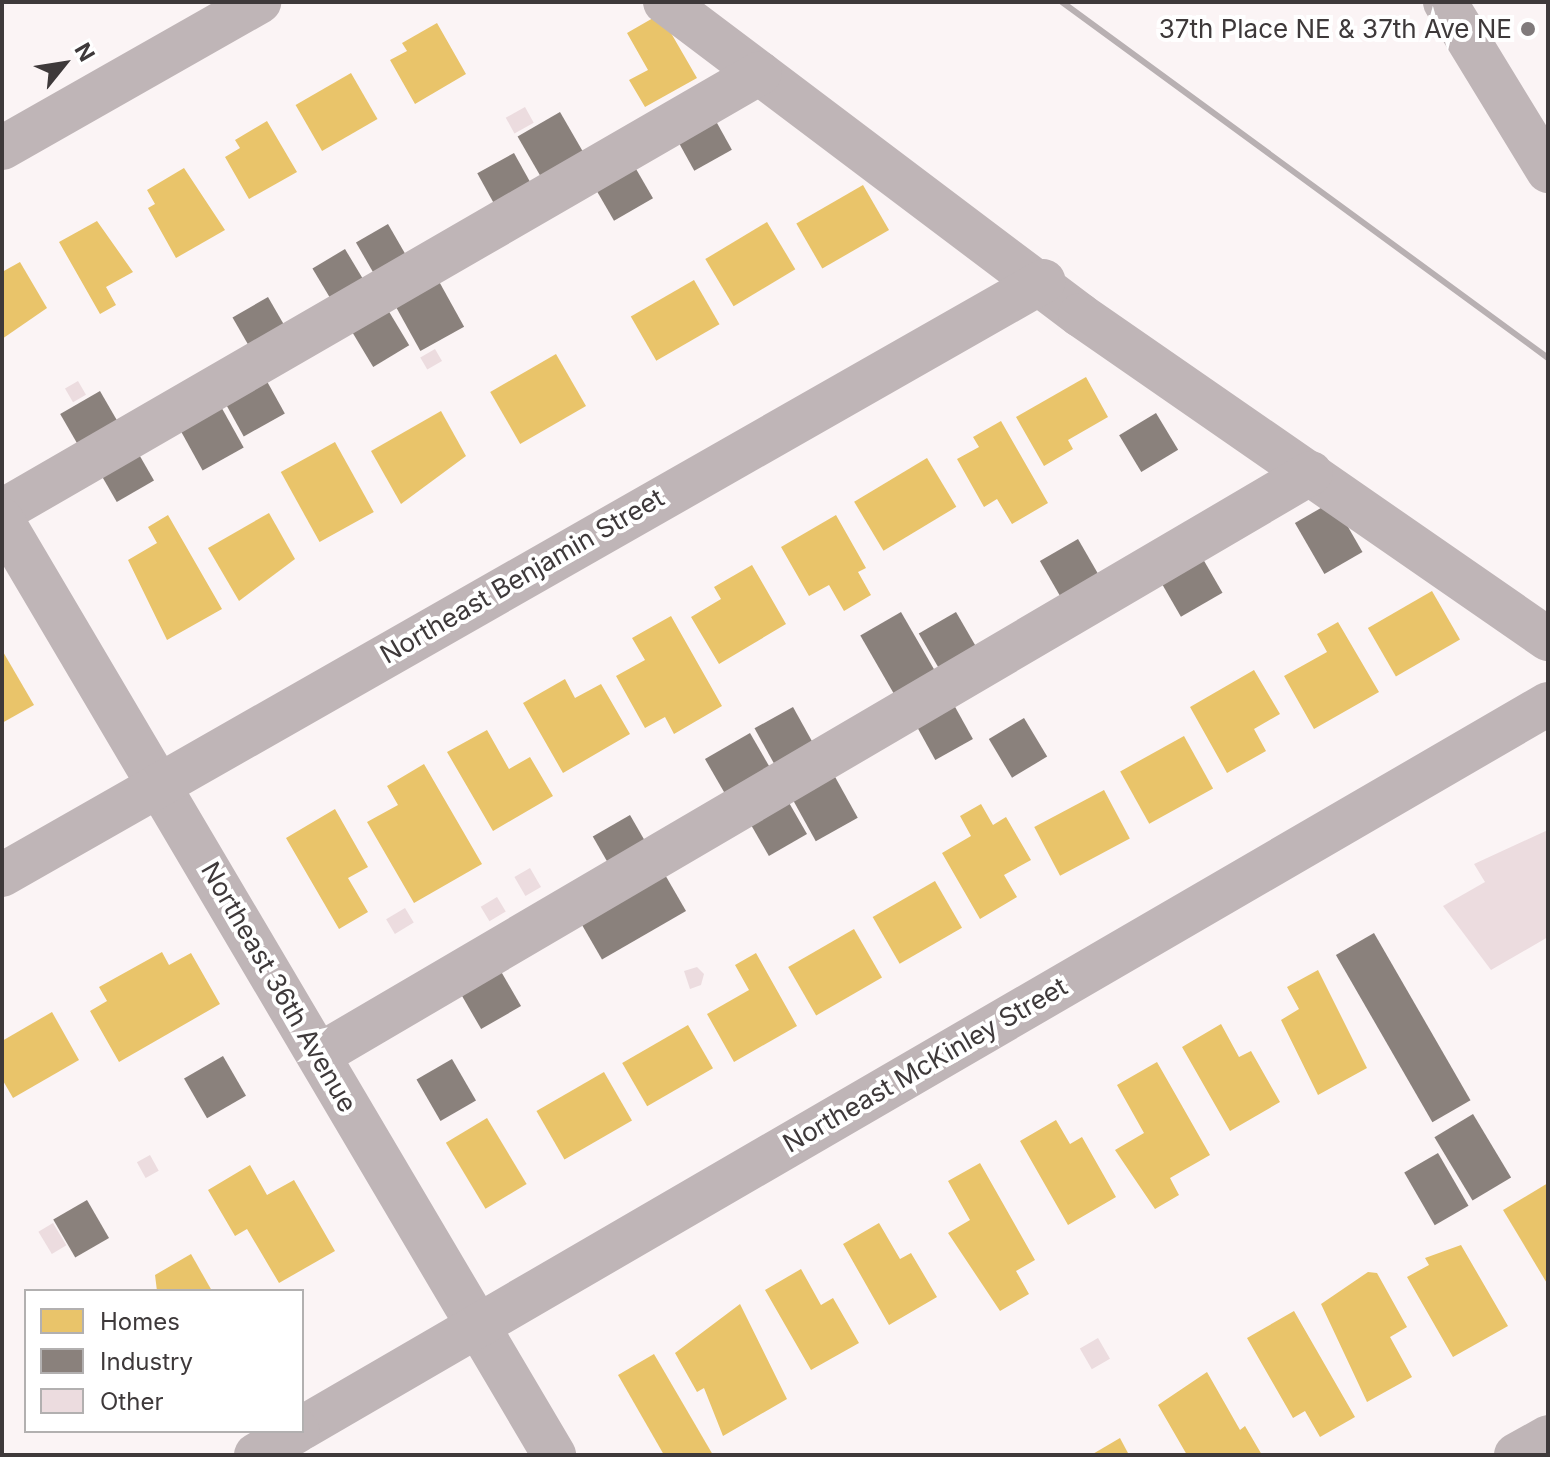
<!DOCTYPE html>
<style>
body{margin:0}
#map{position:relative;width:1550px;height:1457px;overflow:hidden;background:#fbf4f5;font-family:Inter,sans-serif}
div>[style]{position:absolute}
.homes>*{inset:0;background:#e9c46a;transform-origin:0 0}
.industry>*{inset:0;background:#8a817c;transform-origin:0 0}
.building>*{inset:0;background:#ecdcdf;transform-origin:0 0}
.minor>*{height:44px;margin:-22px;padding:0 22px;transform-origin:22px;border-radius:22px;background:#bfb5b7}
.rail>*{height:6px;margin:-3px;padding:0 3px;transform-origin:3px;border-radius:3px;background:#b8b0b2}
.dots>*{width:22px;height:22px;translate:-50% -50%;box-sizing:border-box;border:4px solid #fff;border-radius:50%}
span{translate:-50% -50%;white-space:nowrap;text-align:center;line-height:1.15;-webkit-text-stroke:8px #fff;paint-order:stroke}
.poi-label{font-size:26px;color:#3e393a}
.right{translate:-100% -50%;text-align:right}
.street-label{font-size:26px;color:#3e393a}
.frame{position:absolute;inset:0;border:4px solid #3e393a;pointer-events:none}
.legend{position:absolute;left:24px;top:1289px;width:280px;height:144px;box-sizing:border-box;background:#fff;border:2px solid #b2b0b0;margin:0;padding:10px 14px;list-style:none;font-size:24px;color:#3e393a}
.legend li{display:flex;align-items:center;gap:16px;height:40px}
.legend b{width:40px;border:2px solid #b2b0b0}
.north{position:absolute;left:24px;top:24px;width:80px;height:80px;-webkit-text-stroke:6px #fff;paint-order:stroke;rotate:60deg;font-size:22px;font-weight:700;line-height:32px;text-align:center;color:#3e393a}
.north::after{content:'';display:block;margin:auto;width:28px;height:36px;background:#3e393a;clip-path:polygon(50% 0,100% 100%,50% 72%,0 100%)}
</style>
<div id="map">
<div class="homes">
<div style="clip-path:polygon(660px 14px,697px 78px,645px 107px,629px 80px,648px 70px,627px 33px)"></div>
<div style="clip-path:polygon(437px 23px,466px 74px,415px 104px,390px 60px,407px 51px,402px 43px)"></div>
<div style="left:351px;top:73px;width:53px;height:64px;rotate:60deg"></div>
<div style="clip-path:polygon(267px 121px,297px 172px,249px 199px,225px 157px,240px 148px,235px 140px)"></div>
<div style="clip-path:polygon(184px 168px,225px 230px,176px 258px,148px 208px,155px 204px,147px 190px)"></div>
<div style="left:863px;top:185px;width:52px;height:77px;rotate:60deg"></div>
<div style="clip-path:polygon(97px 221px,133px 272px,106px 287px,116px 305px,100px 314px,59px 242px)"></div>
<div style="left:767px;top:222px;width:55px;height:72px;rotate:59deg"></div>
<div style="clip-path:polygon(20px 262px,47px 308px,2px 339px,2px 272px)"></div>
<div style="left:694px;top:280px;width:51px;height:73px;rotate:60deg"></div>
<div style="left:556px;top:354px;width:60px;height:76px;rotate:60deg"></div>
<div style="clip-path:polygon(1086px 377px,1108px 417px,1068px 440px,1073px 449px,1044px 466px,1016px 417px)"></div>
<div style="clip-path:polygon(441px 411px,466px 456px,401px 504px,371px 451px)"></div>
<div style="clip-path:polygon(1001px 421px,1048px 503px,1012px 524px,997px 499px,984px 507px,957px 459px,979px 447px,973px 437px)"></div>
<div style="left:335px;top:442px;width:80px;height:62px;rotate:61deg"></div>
<div style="left:927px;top:458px;width:57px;height:85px;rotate:59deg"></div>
<div style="clip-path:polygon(269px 513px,295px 559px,239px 601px,208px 548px)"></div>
<div style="clip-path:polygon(168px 515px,222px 609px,167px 640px,128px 560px,157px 543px,148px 527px)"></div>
<div style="clip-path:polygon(836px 515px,866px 568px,858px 572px,871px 595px,844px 611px,829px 585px,809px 596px,781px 547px)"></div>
<div style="clip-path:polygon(752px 565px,786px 624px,719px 664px,691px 617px,721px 599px,714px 587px)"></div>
<div style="left:1432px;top:591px;width:56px;height:74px;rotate:60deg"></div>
<div style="clip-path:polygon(671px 616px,722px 706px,674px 734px,665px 717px,645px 728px,616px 676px,645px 660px,632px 638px)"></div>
<div style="clip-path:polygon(1338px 622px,1379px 692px,1314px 729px,1284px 676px,1327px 652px,1317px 634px)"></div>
<div style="clip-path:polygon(2px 650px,34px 705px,2px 723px)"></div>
<div style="clip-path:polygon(1254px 670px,1280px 714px,1254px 729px,1266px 751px,1227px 773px,1190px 707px)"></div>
<div style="clip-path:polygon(565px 679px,575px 698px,601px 684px,630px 734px,563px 773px,523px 703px)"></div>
<div style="clip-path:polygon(487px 730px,509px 769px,530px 757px,553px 796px,493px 831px,447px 752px)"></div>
<div style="left:1184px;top:736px;width:60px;height:73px;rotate:61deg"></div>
<div style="clip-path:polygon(424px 764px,482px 864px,414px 903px,367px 822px,398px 805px,387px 786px)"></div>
<div style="left:1104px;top:790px;width:55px;height:79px;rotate:62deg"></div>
<div style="clip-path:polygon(981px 804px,993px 825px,1006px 817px,1031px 860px,1004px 875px,1017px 897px,980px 919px,942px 853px,971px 836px,960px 816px)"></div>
<div style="clip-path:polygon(335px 809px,368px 867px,348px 878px,368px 912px,339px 929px,286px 838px)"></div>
<div style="left:935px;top:881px;width:54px;height:72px;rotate:60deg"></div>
<div style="left:854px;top:929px;width:56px;height:76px;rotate:60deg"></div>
<div style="clip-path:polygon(162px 952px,169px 965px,191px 953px,220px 1004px,119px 1062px,90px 1011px,107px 1001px,99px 987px)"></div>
<div style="clip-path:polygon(756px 953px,797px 1026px,734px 1062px,707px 1014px,749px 990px,735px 965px)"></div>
<div style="clip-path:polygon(1318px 970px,1367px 1068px,1318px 1095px,1281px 1020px,1299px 1009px,1287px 987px)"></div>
<div style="clip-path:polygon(52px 1012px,79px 1060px,13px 1098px,2px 1079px,2px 1041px)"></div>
<div style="clip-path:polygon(1221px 1024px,1239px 1057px,1251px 1051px,1280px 1102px,1230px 1131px,1182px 1047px)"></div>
<div style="left:688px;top:1025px;width:50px;height:76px;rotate:60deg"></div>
<div style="clip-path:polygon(1157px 1062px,1210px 1155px,1170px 1178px,1179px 1195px,1155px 1209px,1115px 1150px,1144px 1133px,1117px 1085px)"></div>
<div style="left:604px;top:1072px;width:56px;height:78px;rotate:60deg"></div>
<div style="left:487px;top:1118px;width:77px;height:48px;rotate:59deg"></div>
<div style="clip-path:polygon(1056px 1120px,1070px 1144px,1082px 1137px,1116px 1197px,1068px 1225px,1020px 1141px)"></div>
<div style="clip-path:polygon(980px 1163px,1035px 1260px,1016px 1271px,1029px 1294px,1000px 1311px,948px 1233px,970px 1220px,948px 1181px)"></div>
<div style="clip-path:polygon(250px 1165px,267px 1195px,294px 1180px,335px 1251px,279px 1283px,247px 1229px,235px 1236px,208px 1190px)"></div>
<div style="clip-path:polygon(1548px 1183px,1548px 1285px,1503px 1210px)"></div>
<div style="clip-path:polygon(879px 1223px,900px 1259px,911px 1253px,937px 1297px,889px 1325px,843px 1244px)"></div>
<div style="clip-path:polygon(1461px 1245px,1508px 1326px,1453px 1357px,1407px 1277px,1429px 1265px,1425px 1258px)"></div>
<div style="clip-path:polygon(191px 1254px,212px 1291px,157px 1291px,155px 1275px)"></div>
<div style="clip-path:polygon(801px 1269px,821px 1305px,833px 1298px,859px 1343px,811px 1370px,765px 1290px)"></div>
<div style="clip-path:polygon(1368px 1272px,1377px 1273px,1407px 1327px,1390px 1337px,1412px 1377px,1367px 1402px,1321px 1304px)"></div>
<div style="clip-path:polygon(740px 1304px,787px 1399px,723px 1436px,704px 1388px,697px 1392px,675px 1353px)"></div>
<div style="clip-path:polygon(1294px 1311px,1355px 1417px,1320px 1437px,1305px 1411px,1293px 1418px,1247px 1338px)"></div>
<div style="clip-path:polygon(654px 1354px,713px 1455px,664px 1455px,618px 1375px)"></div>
<div style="clip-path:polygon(1207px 1372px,1240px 1430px,1245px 1426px,1262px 1455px,1187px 1455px,1158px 1405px)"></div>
<div style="clip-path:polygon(1120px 1438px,1129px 1455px,1091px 1455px)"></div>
</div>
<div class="industry">
<div style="left:560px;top:112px;width:48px;height:49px;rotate:60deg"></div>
<div style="left:712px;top:114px;width:41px;height:43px;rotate:61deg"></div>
<div style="left:514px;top:153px;width:37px;height:42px;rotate:61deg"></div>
<div style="left:632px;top:162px;width:42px;height:45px;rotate:60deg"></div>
<div style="left:388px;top:224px;width:36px;height:37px;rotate:60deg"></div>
<div style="left:345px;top:249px;width:35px;height:38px;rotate:59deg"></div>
<div style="left:436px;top:276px;width:58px;height:50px;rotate:61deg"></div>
<div style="left:268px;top:297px;width:32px;height:41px;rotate:60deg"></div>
<div style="left:385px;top:305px;width:47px;height:42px;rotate:59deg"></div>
<div style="left:264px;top:376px;width:43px;height:47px;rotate:61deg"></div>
<div style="left:100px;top:391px;width:39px;height:46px;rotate:60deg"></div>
<div style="left:219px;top:403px;width:51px;height:47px;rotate:61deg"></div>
<div style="left:1156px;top:413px;width:43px;height:43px;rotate:59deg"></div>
<div style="left:137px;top:451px;width:34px;height:43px;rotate:60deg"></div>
<div style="left:1333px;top:501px;width:59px;height:44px;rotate:60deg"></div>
<div style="left:1078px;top:539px;width:51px;height:44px;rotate:60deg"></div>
<div style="left:1203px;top:559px;width:39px;height:48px;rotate:60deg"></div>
<div style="left:901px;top:612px;width:77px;height:47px;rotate:60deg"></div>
<div style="left:956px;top:612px;width:50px;height:43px;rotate:60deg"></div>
<div style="left:954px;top:705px;width:39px;height:43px;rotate:61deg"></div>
<div style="left:793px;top:707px;width:49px;height:44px;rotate:61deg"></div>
<div style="left:1024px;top:718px;width:45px;height:41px;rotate:59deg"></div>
<div style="left:750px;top:733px;width:50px;height:52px;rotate:60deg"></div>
<div style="left:834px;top:775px;width:49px;height:48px;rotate:61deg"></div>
<div style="left:788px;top:801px;width:38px;height:44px;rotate:60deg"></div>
<div style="left:630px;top:815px;width:38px;height:43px;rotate:60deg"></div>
<div style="left:664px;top:873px;width:44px;height:97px;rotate:60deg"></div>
<div style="left:1374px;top:933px;width:193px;height:44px;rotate:60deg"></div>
<div style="left:499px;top:968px;width:44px;height:46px;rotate:60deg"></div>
<div style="left:223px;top:1056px;width:46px;height:45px;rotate:60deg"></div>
<div style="left:452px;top:1059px;width:48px;height:41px;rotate:60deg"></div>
<div style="left:1473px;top:1114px;width:74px;height:45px;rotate:59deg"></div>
<div style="left:1438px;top:1153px;width:61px;height:39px;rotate:60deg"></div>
<div style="left:87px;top:1200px;width:44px;height:39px;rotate:60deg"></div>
</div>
<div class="building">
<div style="left:525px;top:107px;width:18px;height:22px;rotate:61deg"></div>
<div style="left:435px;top:349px;width:14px;height:17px;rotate:60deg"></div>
<div style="left:78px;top:381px;width:16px;height:15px;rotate:60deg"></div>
<div style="clip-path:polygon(1548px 830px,1548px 937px,1491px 970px,1443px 906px,1485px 882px,1474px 864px)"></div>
<div style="left:530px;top:868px;width:22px;height:18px;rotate:60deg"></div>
<div style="left:497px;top:897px;width:17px;height:19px;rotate:59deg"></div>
<div style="left:405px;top:908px;width:17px;height:22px;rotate:59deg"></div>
<div style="clip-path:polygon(697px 967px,704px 974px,701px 985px,690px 989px,684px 971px)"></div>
<div style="left:150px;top:1155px;width:18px;height:15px;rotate:61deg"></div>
<div style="left:53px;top:1223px;width:26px;height:17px;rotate:59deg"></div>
<div style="left:1098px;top:1338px;width:24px;height:21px;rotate:60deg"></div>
</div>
<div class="minor">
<div style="left:665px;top:2px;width:520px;rotate:37.02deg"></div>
<div style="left:1080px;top:315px;width:569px;rotate:34.7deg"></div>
<div style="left:1445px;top:2px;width:198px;rotate:58.6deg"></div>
<div style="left:2px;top:148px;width:296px;rotate:-29.6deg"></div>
<div style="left:2px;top:511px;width:875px;rotate:-30.02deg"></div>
<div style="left:2px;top:520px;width:1086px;rotate:59.44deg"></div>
<div style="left:2px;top:875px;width:1199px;rotate:-29.69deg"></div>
<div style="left:319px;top:1055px;width:1150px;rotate:-30.4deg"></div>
<div style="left:302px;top:1428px;width:1441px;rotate:-30.16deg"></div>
<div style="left:256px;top:1455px;width:48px;rotate:-30.3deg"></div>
<div style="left:1516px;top:1455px;width:37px;rotate:-29deg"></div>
</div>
<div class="rail">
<div style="left:1062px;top:2px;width:602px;rotate:36.22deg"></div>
</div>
<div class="dots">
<div style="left:1528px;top:29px;background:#807a7b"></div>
</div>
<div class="poi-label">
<span class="right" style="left:1512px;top:29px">37th Place NE &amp; 37th Ave NE</span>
</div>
<div class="street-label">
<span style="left:522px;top:576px;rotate:-30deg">Northeast Benjamin Street</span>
<span style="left:279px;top:987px;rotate:60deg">Northeast 36th Avenue</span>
<span style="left:925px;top:1065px;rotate:-30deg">Northeast McKinley Street</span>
</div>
<div class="frame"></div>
<ul class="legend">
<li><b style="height:22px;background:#e9c46a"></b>Homes</li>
<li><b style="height:22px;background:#8a817c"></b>Industry</li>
<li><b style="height:22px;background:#ecdcdf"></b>Other</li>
</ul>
<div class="north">N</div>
</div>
